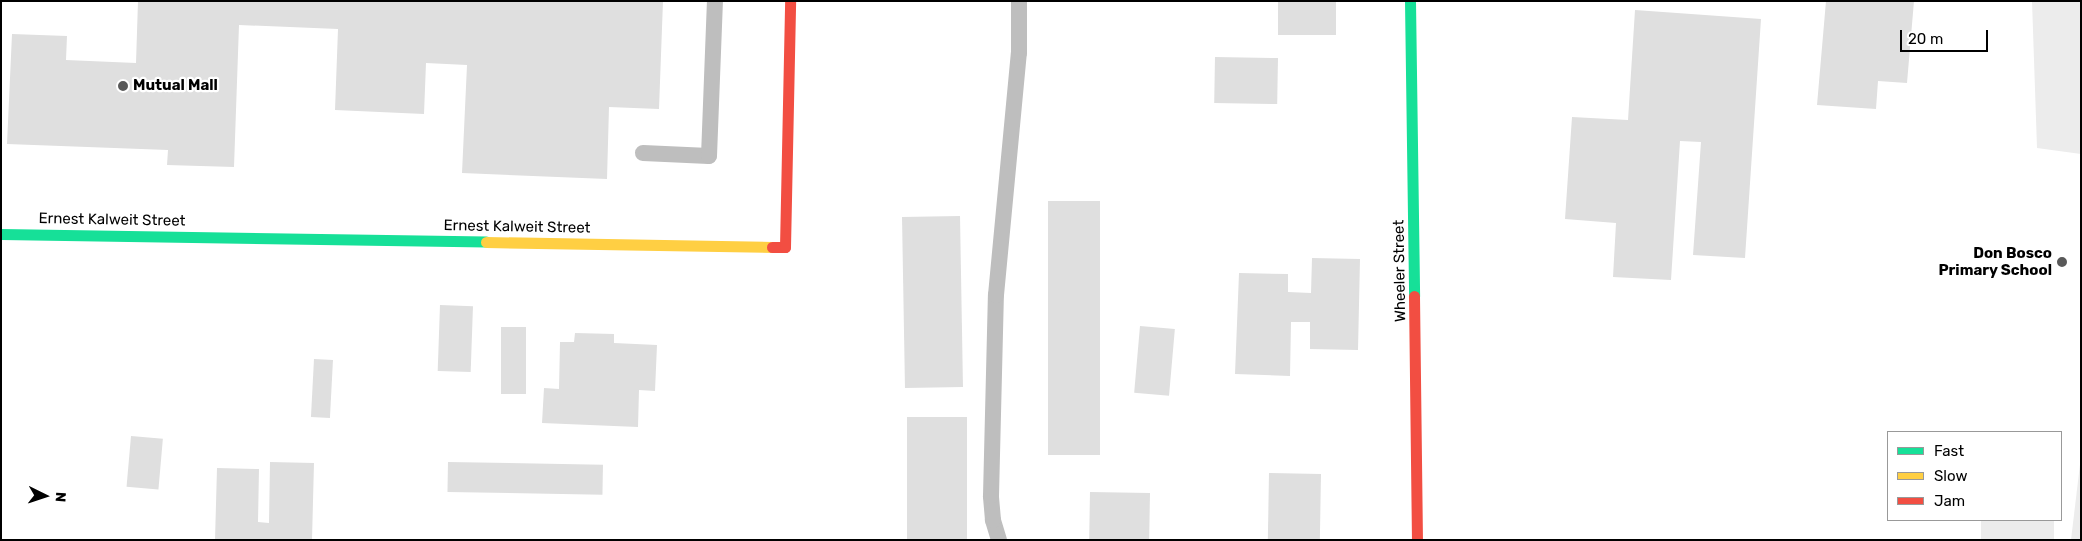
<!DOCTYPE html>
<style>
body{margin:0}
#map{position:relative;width:2082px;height:541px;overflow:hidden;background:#fff;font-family:Rubik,sans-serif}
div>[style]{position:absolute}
.green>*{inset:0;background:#ececec;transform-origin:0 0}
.building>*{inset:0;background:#dfdfdf;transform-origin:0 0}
.lane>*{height:16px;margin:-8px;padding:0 8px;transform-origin:8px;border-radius:8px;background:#bebebe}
.fast>*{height:11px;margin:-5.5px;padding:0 5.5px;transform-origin:5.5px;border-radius:5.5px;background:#16e098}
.slow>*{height:11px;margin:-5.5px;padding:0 5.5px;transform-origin:5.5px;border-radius:5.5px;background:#ffcf43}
.jam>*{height:11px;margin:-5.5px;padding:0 5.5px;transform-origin:5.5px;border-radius:5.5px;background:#f24e42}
.dots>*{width:14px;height:14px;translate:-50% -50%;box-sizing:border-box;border:2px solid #fff;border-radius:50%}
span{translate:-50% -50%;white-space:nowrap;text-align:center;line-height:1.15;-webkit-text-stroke:4.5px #fff;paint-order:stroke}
.poi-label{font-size:15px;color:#000;font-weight:700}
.left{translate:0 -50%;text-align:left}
.right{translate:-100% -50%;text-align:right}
.street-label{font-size:15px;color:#000}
.frame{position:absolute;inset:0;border:2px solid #000;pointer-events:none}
.legend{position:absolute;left:1887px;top:431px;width:175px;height:90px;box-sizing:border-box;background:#fff;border:1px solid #999;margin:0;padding:6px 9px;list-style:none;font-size:15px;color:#000}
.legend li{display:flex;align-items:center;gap:10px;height:25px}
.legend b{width:25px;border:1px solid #999}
.north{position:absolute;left:20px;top:471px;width:50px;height:50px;-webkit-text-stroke:4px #fff;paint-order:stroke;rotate:94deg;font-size:14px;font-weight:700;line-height:20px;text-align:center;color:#000}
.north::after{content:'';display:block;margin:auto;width:18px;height:22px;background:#000;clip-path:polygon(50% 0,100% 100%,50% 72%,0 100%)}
.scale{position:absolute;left:1900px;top:30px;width:88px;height:22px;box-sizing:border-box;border:2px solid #000;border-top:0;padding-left:6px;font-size:15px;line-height:18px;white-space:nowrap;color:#000;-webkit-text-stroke:4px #fff;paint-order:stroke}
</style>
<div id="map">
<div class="green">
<div style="clip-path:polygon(2032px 1px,2081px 1px,2081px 154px,2037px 148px)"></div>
<div style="clip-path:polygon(2081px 456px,2081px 540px,2071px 540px)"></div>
<div style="left:1981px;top:520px;width:73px;height:20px"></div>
</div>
<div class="building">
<div style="clip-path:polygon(138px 1px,663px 1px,659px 109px,609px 107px,607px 179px,462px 173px,467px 65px,426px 63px,424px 114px,335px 110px,338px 29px,239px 25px,234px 167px,167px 165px,168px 150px,7px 144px,12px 34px,67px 36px,66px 60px,136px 63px)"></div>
<div style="left:1278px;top:1px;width:58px;height:34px"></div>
<div style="clip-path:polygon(1826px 1px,1914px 1px,1907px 83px,1878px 81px,1876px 109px,1817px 105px)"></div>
<div style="clip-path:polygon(1635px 10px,1761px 19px,1745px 258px,1693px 255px,1701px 142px,1680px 141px,1671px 280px,1613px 277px,1616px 223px,1565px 219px,1572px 117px,1628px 120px)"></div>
<div style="left:1215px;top:57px;width:63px;height:46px;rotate:1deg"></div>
<div style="left:1048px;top:201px;width:52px;height:254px"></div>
<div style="left:960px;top:216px;width:171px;height:58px;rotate:89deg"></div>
<div style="clip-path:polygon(1312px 258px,1360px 259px,1358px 350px,1310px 349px,1310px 322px,1291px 322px,1290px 376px,1235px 374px,1239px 273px,1288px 274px,1288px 292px,1311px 293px)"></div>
<div style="left:440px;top:305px;width:33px;height:66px;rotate:2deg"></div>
<div style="left:1140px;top:326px;width:35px;height:67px;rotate:5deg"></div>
<div style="left:501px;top:327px;width:25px;height:67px"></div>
<div style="clip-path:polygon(575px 333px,614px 334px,614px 343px,657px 345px,655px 391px,639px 390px,638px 427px,542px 423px,544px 388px,559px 389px,560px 342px,574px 342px)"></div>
<div style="left:314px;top:359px;width:19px;height:58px;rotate:3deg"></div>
<div style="left:907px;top:417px;width:60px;height:123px"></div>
<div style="left:131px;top:436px;width:32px;height:51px;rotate:5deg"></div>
<div style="clip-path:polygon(270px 462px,314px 463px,312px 540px,215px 540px,217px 468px,259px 469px,258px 522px,269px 523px)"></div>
<div style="left:448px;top:462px;width:155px;height:30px;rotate:1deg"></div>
<div style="left:1269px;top:473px;width:52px;height:67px;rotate:1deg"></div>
<div style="left:1090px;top:492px;width:60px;height:48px;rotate:1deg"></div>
</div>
<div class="lane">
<div style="left:643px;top:153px;width:66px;rotate:2.6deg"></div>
<div style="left:709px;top:156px;width:155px;rotate:-87.8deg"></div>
<div style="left:999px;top:540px;width:21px;rotate:-107deg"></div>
<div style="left:993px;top:520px;width:24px;rotate:-95deg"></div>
<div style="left:991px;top:496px;width:201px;rotate:-88.6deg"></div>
<div style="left:996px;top:295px;width:243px;rotate:-84.6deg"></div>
<div style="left:1019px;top:53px;width:52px;rotate:-90deg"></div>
</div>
<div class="fast">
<div style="left:1410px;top:1px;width:295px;rotate:89.2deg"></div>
<div style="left:1px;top:234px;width:485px;rotate:0.9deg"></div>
</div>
<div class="slow">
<div style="left:486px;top:242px;width:286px;rotate:1deg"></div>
</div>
<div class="jam">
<div style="left:772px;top:247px;width:13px"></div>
<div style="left:785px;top:247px;width:246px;rotate:-88.8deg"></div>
<div style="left:1414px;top:296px;width:244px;rotate:89.3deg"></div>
</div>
<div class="dots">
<div style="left:123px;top:86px;background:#595959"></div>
<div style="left:2062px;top:262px;background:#595959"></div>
</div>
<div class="poi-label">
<span class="left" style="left:133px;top:86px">Mutual Mall</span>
<span class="right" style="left:2052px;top:262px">Don Bosco<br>Primary School</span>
</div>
<div class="street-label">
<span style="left:112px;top:220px;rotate:1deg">Ernest Kalweit Street</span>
<span style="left:517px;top:227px;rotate:1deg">Ernest Kalweit Street</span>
<span style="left:1400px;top:271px;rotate:-91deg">Wheeler Street</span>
</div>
<div class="frame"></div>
<ul class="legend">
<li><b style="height:6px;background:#16e098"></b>Fast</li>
<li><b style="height:6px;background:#ffcf43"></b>Slow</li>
<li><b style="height:6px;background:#f24e42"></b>Jam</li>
</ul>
<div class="north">N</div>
<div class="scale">20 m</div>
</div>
